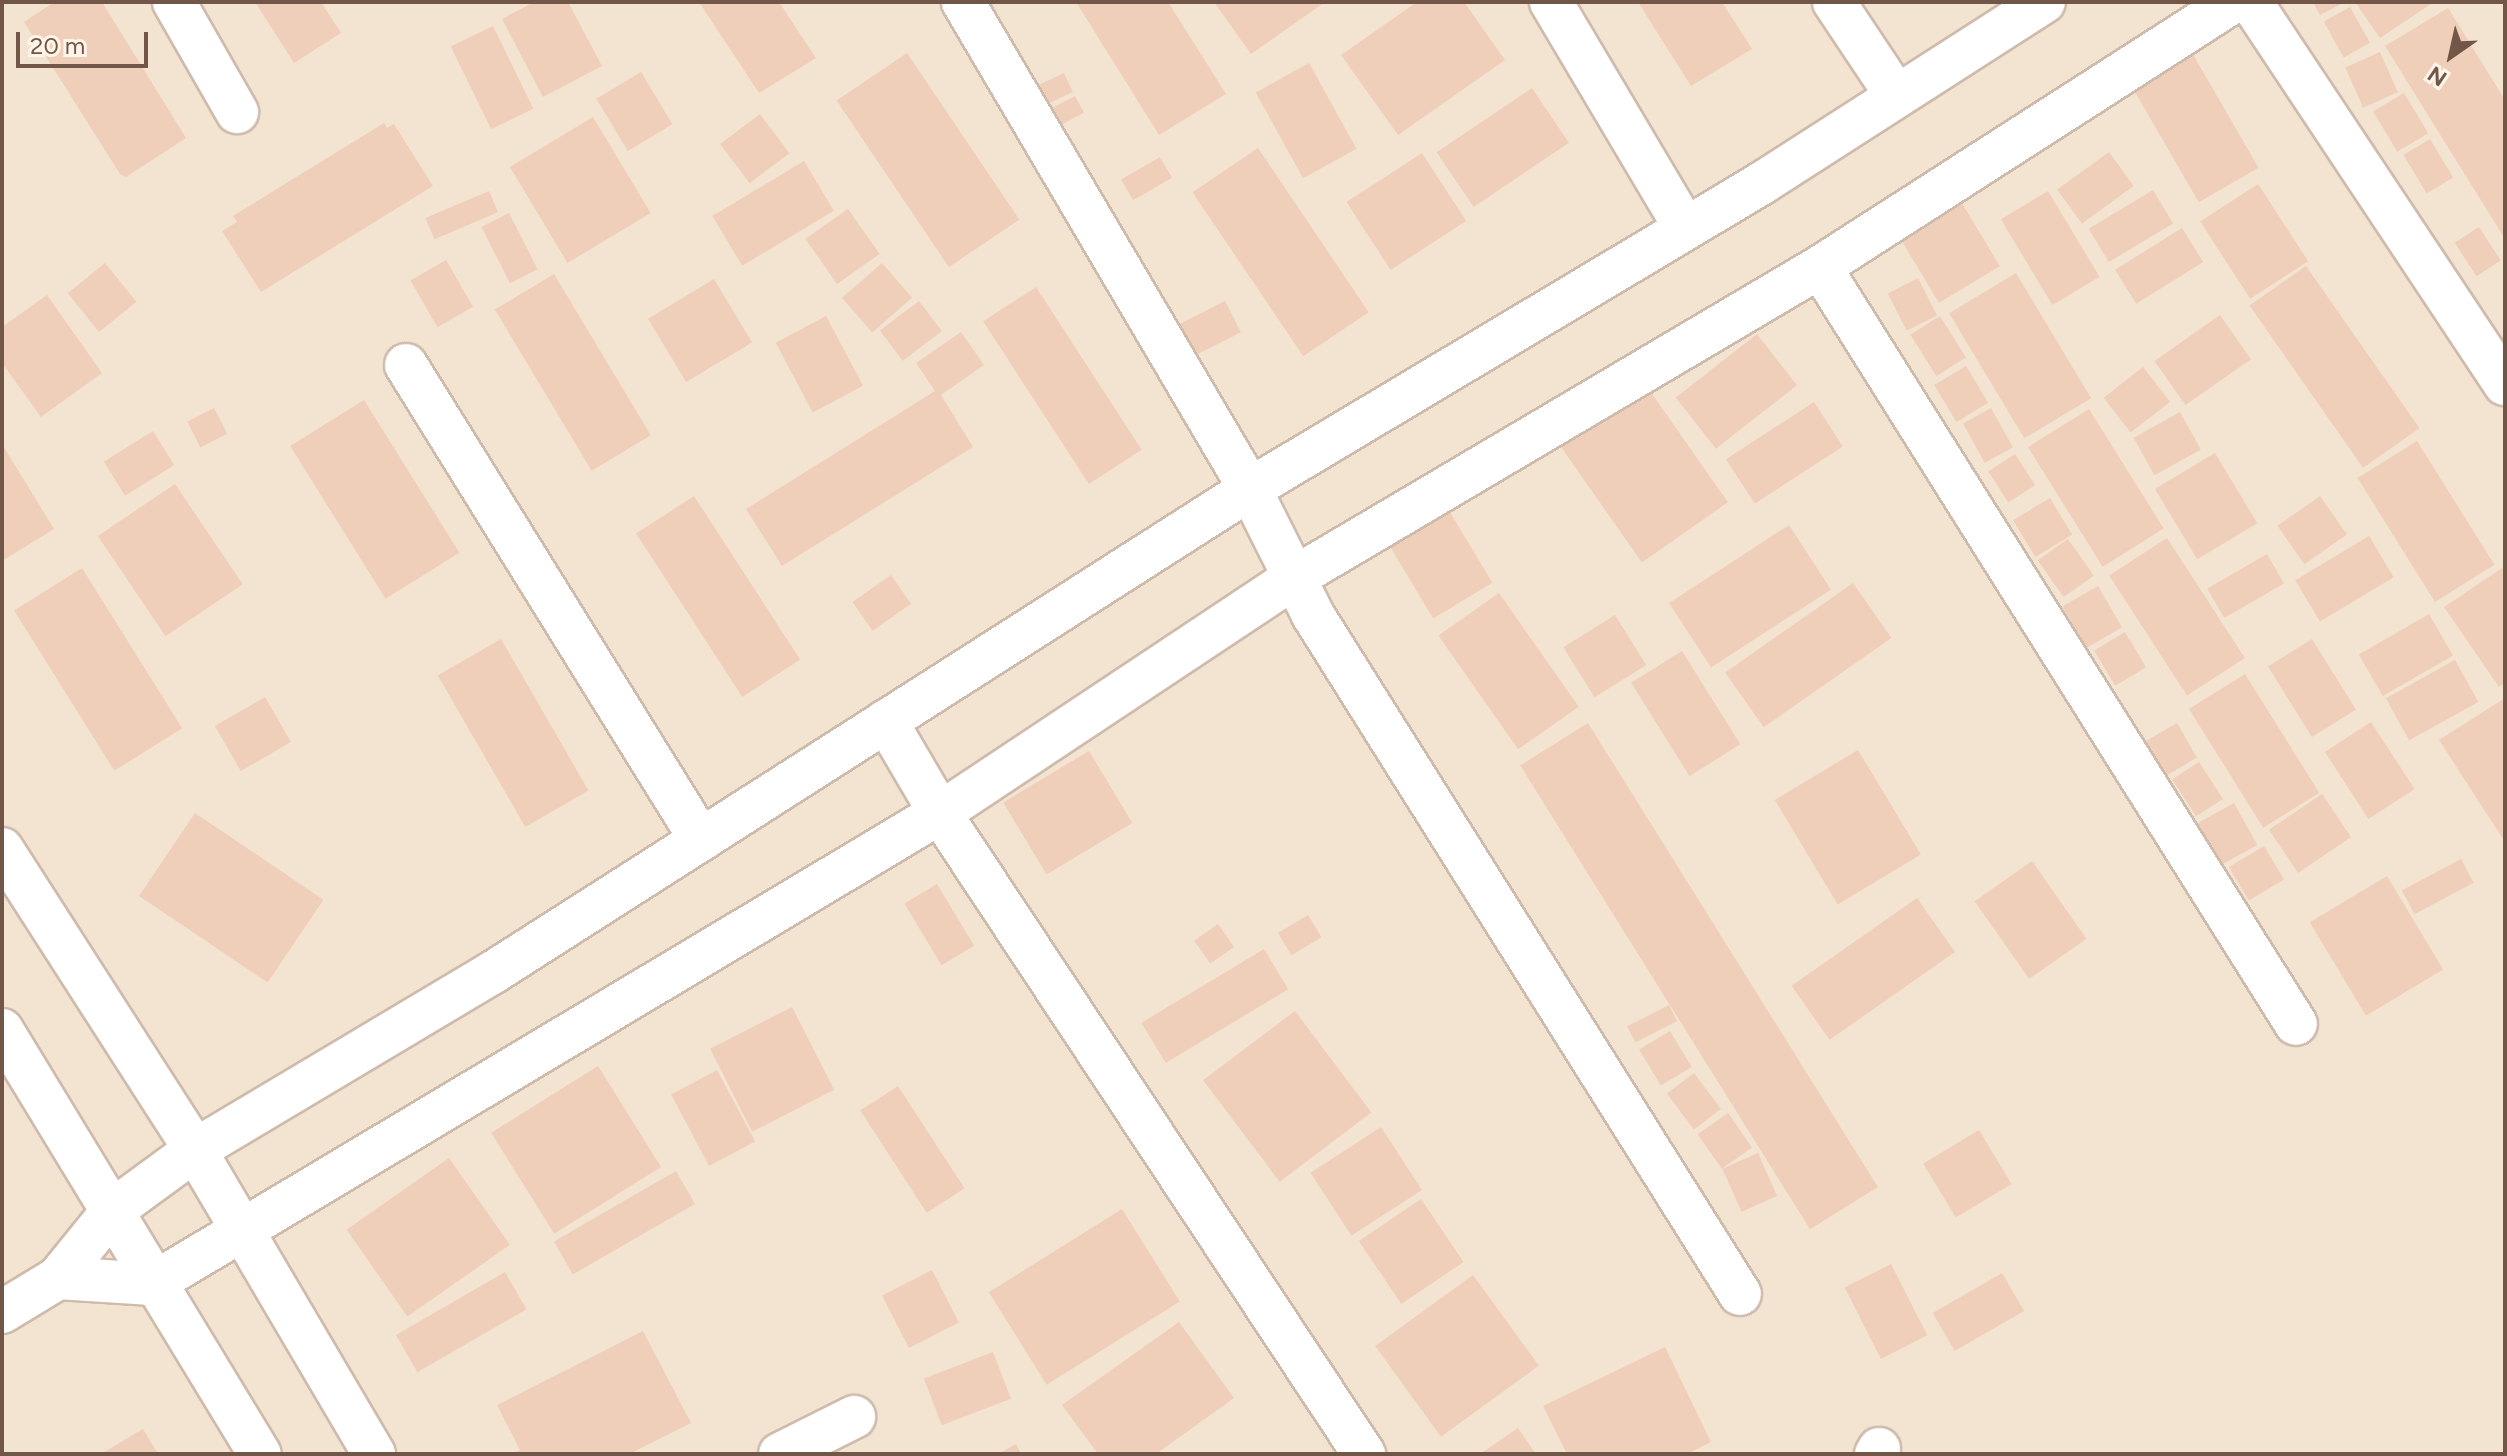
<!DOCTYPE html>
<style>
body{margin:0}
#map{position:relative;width:2507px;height:1456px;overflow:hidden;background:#fcf1e2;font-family:Figtree,sans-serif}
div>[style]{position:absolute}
.residential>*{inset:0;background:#f3e3d1;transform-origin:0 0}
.building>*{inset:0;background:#f0cfba;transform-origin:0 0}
.roads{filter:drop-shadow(2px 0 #cfbbac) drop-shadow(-2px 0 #cfbbac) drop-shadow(0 2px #cfbbac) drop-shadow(0 -2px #cfbbac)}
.minor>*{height:42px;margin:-21px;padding:0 21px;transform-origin:21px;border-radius:21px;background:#fff}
span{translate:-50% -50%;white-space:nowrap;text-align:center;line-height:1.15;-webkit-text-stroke:6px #fff5e8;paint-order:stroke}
.frame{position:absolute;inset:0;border:4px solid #725749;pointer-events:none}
.north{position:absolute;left:2411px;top:16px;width:80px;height:80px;-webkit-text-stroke:6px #fff5e8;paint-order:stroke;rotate:214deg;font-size:22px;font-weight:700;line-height:32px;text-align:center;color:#725749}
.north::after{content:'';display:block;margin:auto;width:28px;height:36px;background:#725749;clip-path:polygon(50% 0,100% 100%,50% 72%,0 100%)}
.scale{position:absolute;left:16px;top:32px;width:132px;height:36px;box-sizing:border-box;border:4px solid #725749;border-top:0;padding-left:10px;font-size:24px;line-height:28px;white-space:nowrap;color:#725749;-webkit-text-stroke:6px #fff5e8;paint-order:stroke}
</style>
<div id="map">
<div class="residential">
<div style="left:2px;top:2px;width:2503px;height:1452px"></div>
</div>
<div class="building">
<div style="clip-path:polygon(54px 2px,102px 2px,186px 138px,126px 177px,120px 174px,24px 22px)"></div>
<div style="clip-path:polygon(255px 2px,321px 2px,341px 33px,294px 63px)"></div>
<div style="clip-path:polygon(534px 2px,568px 2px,602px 66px,543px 97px,502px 19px)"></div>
<div style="clip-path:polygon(699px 2px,779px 2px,816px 58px,759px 93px)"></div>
<div style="clip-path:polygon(1076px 2px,1168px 2px,1226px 94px,1159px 135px)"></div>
<div style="clip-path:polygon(1214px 2px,1325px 2px,1251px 54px)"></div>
<div style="clip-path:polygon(1417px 2px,1464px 2px,1505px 60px,1398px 135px,1341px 55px)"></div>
<div style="clip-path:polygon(1638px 2px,1722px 2px,1752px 49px,1691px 86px)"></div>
<div style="clip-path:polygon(2313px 2px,2345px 2px,2320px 15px)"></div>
<div style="clip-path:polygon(2355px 2px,2434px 2px,2380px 38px)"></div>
<div style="left:2350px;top:7px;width:41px;height:30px;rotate:61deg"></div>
<div style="clip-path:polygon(2448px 8px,2505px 100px,2505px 239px,2385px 46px)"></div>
<div style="left:493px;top:26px;width:92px;height:47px;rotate:64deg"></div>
<div style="left:2187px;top:44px;width:143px;height:69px;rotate:60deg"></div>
<div style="left:2380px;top:52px;width:44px;height:38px;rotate:66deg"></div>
<div style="left:907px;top:53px;width:201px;height:85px;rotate:56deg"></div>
<div style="left:1309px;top:63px;width:98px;height:61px;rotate:61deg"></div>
<div style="left:641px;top:72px;width:61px;height:52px;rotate:59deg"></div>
<div style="left:1064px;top:73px;width:21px;height:49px;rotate:65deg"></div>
<div style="left:1532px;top:88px;width:66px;height:115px;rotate:56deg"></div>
<div style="left:2404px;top:93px;width:47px;height:36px;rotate:59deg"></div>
<div style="left:1075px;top:96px;width:19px;height:39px;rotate:62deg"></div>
<div style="left:760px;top:114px;width:49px;height:50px;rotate:53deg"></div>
<div style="left:593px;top:117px;width:112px;height:97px;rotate:59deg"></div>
<div style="clip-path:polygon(384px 123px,387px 128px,394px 124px,433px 186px,261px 292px,222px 231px,237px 222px,233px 216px)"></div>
<div style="left:2430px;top:139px;width:45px;height:31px;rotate:59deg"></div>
<div style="left:1258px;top:148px;width:198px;height:79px;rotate:56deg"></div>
<div style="left:2109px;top:152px;width:42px;height:64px;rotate:54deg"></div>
<div style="left:1422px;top:153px;width:81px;height:90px;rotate:57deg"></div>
<div style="left:1160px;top:157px;width:24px;height:45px;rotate:60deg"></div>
<div style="left:804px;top:161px;width:58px;height:107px;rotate:59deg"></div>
<div style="left:2258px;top:184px;width:92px;height:69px;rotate:57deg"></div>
<div style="left:2153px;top:190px;width:39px;height:75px;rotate:59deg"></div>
<div style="left:489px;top:191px;width:23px;height:69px;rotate:67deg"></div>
<div style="left:2048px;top:191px;width:100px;height:55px;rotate:59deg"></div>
<div style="left:1957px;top:195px;width:83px;height:71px;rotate:59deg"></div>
<div style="left:848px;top:209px;width:55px;height:52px;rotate:55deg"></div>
<div style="left:509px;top:213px;width:63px;height:31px;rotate:63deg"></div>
<div style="left:2479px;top:227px;width:40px;height:29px;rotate:57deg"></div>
<div style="left:2182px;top:228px;width:40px;height:79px;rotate:58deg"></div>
<div style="left:446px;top:260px;width:54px;height:41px;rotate:60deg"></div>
<div style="left:105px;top:263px;width:50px;height:48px;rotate:51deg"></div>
<div style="left:882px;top:263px;width:46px;height:53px;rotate:49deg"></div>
<div style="left:2306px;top:266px;width:198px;height:69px;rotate:55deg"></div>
<div style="left:2016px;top:273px;width:146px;height:78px;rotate:59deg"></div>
<div style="left:554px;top:274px;width:188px;height:69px;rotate:59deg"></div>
<div style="left:1918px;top:278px;width:42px;height:34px;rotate:63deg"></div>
<div style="left:714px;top:279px;width:74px;height:77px;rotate:59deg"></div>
<div style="left:1036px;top:287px;width:194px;height:63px;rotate:57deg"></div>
<div style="clip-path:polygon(47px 295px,102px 373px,41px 417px,2px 363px,2px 327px)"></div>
<div style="left:919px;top:301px;width:38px;height:49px;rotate:53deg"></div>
<div style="left:1225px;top:301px;width:35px;height:63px;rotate:63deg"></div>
<div style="left:2220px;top:315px;width:54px;height:80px;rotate:55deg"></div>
<div style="left:826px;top:316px;width:79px;height:57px;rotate:62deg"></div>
<div style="left:1940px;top:316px;width:49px;height:35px;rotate:58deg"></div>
<div style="clip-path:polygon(961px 332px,984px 365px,941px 395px,973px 447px,782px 566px,746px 509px,935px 391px,916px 363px)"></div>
<div style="left:1757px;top:334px;width:65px;height:103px;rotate:52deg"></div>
<div style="left:1966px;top:366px;width:43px;height:37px;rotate:59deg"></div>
<div style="left:2143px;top:367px;width:44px;height:50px;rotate:52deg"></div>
<div style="left:1643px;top:381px;width:148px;height:105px;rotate:55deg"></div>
<div style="left:364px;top:400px;width:180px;height:87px;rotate:58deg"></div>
<div style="left:1814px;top:402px;width:53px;height:105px;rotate:57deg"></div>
<div style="left:214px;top:408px;width:29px;height:30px;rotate:63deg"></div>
<div style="left:1991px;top:408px;width:45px;height:32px;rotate:61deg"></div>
<div style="left:2089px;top:409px;width:141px;height:72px;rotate:58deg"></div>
<div style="left:2180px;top:412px;width:43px;height:53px;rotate:61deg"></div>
<div style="left:153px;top:431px;width:40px;height:58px;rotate:58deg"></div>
<div style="left:2417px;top:441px;width:146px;height:70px;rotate:58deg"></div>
<div style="clip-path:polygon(2px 444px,54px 529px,2px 561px)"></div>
<div style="left:2215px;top:453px;width:82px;height:70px;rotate:59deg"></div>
<div style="left:2015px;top:454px;width:37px;height:32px;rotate:57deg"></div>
<div style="left:175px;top:484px;width:121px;height:93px;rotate:56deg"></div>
<div style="left:694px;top:496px;width:195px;height:69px;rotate:57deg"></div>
<div style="left:2320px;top:496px;width:47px;height:52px;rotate:55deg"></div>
<div style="left:2050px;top:498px;width:43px;height:43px;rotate:59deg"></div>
<div style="left:1445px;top:504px;width:92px;height:69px;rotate:59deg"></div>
<div style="left:1789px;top:525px;width:77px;height:143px;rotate:57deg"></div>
<div style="left:2369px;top:536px;width:48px;height:86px;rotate:59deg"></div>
<div style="left:2167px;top:538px;width:143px;height:69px;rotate:57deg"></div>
<div style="left:2068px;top:539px;width:45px;height:37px;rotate:55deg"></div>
<div style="left:2267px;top:554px;width:34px;height:69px;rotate:60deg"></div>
<div style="clip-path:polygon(2505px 566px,2505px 683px,2499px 687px,2444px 607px)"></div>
<div style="left:82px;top:568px;width:189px;height:80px;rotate:58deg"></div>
<div style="left:891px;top:575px;width:35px;height:47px;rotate:55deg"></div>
<div style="left:1853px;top:583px;width:67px;height:156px;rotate:55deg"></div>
<div style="left:2098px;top:586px;width:48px;height:41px;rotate:60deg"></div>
<div style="left:1499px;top:593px;width:139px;height:74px;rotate:55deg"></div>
<div style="left:2429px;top:614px;width:48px;height:81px;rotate:60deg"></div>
<div style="left:1615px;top:615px;width:59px;height:61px;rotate:58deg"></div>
<div style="left:2125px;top:632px;width:41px;height:36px;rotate:59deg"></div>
<div style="left:501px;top:639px;width:175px;height:73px;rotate:60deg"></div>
<div style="left:2312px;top:639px;width:83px;height:52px;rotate:58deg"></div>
<div style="left:1682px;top:651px;width:110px;height:60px;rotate:58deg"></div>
<div style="left:2455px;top:660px;width:48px;height:79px;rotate:61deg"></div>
<div style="left:2245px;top:674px;width:140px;height:66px;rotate:58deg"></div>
<div style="left:265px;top:697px;width:52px;height:58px;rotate:60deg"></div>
<div style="clip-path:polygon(2505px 698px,2505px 842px,2439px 740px)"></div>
<div style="left:2371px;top:722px;width:80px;height:55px;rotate:57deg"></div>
<div style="left:1588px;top:723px;width:547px;height:80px;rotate:58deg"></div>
<div style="left:2177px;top:723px;width:40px;height:36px;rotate:60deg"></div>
<div style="left:1858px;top:750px;width:122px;height:97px;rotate:59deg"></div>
<div style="left:1089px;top:751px;width:84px;height:100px;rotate:59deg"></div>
<div style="left:2199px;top:762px;width:44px;height:32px;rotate:57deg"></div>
<div style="left:2322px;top:794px;width:52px;height:64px;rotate:56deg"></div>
<div style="left:2234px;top:803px;width:48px;height:42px;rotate:61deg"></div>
<div style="left:195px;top:813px;width:155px;height:100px;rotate:34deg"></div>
<div style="left:2264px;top:846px;width:39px;height:41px;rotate:59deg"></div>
<div style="left:2461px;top:859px;width:27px;height:67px;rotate:62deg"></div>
<div style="left:2032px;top:861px;width:95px;height:70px;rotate:55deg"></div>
<div style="left:2387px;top:876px;width:109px;height:90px;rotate:59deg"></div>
<div style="left:937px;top:884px;width:72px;height:38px;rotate:59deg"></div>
<div style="left:1917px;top:898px;width:66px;height:153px;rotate:55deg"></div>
<div style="left:1308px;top:915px;width:26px;height:35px;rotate:59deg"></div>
<div style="left:1218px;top:924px;width:28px;height:29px;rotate:55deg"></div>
<div style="left:1264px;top:949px;width:47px;height:143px;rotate:59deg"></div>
<div style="left:1669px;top:1005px;width:18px;height:47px;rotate:63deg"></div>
<div style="left:792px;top:1007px;width:93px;height:92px;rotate:63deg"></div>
<div style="left:1295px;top:1011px;width:127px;height:115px;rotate:53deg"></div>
<div style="left:1670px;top:1031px;width:42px;height:36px;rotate:59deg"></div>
<div style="left:598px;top:1066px;width:119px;height:126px;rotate:58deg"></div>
<div style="left:717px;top:1070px;width:81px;height:52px;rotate:62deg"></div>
<div style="left:1694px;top:1073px;width:45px;height:34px;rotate:53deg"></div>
<div style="left:898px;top:1086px;width:122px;height:45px;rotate:57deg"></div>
<div style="left:1728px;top:1113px;width:42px;height:37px;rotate:55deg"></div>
<div style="left:1381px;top:1127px;width:75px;height:84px;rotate:57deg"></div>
<div style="left:1979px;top:1130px;width:63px;height:65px;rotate:59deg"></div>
<div style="left:1758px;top:1153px;width:47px;height:39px;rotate:66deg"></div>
<div style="left:449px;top:1158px;width:106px;height:125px;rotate:55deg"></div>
<div style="left:676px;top:1171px;width:38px;height:141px;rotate:60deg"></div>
<div style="left:1421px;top:1199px;width:76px;height:75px;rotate:56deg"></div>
<div style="left:1122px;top:1209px;width:109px;height:157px;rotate:58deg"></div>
<div style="left:1891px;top:1264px;width:80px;height:52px;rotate:63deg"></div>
<div style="left:932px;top:1270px;width:59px;height:56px;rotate:63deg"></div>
<div style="left:505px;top:1272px;width:43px;height:126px;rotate:60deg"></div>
<div style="left:2002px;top:1273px;width:44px;height:80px;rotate:60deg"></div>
<div style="left:1473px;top:1275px;width:112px;height:121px;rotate:54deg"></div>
<div style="clip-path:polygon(1179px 1322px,1234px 1398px,1156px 1454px,1098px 1454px,1062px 1405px)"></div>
<div style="clip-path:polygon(643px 1331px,691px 1423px,629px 1454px,512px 1454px,520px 1450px,497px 1405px)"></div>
<div style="clip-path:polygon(1665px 1347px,1711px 1442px,1687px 1454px,1567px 1454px,1543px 1406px)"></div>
<div style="left:993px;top:1352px;width:50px;height:74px;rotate:69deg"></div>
<div style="clip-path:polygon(1518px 1428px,1536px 1454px,1480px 1454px)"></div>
<div style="clip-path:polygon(143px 1429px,158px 1454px,101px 1454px)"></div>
<div style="clip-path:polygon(1016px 1444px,1021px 1454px,998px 1454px)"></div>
</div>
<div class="roads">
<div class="minor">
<div style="left:174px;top:2px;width:127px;rotate:60.2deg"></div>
<div style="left:963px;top:2px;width:565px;rotate:59.49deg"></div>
<div style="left:1250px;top:489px;width:141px;rotate:63.4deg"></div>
<div style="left:1313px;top:615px;width:802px;rotate:57.84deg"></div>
<div style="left:1551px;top:2px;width:261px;rotate:59.3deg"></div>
<div style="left:1834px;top:2px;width:112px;rotate:56.3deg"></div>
<div style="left:2251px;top:2px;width:459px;rotate:56.4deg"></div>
<div style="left:1820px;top:267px;width:894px;rotate:57.84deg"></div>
<div style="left:406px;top:365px;width:559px;rotate:58.16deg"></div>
<div style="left:886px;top:721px;width:107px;rotate:59.6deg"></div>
<div style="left:940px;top:813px;width:769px;rotate:56.52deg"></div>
<div style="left:2px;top:849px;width:358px;rotate:57.3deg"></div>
<div style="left:195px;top:1150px;width:353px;rotate:59.5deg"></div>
<div style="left:2px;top:1030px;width:496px;rotate:58.7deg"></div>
<div style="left:58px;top:1278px;width:94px;rotate:3.7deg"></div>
<div style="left:152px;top:1284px;width:918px;rotate:-30.87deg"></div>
<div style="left:940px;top:813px;width:423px;rotate:-33.6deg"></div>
<div style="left:1292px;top:579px;width:613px;rotate:-30.58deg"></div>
<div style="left:1820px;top:267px;width:491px;rotate:-32.7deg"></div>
<div style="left:2px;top:1312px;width:66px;rotate:-31.3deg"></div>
<div style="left:58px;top:1278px;width:87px;rotate:-51deg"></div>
<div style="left:113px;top:1210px;width:102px;rotate:-36.2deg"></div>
<div style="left:195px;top:1150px;width:346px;rotate:-30.8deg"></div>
<div style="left:492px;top:973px;width:899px;rotate:-32.56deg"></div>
<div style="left:1250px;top:489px;width:596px;rotate:-30.86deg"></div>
<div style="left:1762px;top:183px;width:335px;rotate:-32.7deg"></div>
<div style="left:780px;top:1454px;width:83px;rotate:-26.6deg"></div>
<div style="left:1876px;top:1454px;width:6px;rotate:-59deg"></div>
</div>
</div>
<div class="frame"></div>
<div class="north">N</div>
<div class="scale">20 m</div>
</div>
